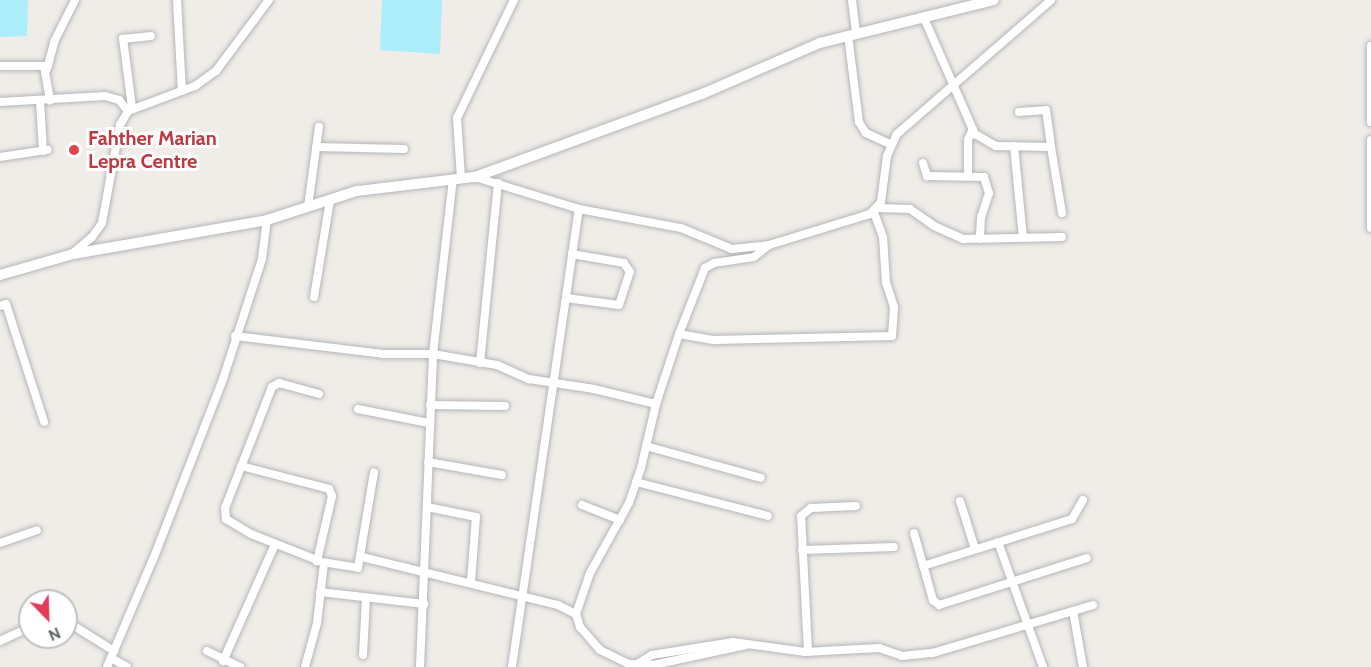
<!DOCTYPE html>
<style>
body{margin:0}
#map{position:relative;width:1371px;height:667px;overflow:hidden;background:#f0ece8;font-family:Cabin,sans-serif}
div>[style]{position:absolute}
.water>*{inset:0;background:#acedfc}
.roads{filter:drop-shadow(0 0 2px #b3b7b9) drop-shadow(0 0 2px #b3b7b9)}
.minor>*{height:8px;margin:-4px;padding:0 4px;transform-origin:4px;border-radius:4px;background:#fff}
.tertiary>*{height:10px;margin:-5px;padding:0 5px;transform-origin:5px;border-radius:5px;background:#fff}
.dots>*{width:16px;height:16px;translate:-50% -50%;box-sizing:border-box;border:3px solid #fff;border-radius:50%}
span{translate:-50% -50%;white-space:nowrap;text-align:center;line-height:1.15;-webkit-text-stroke:6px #fff;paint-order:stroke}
.health-label{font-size:20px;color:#be3a42;font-weight:700}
.left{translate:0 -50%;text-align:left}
.north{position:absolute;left:18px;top:589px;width:60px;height:60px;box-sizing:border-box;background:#fff;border:2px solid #bfc1c2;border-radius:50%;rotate:157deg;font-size:16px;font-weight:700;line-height:24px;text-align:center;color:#5f6567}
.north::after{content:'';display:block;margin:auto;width:21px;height:27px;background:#e43a57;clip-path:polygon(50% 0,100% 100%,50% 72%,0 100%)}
</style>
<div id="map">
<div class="water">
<div style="clip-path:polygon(0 0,28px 0,27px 36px,0 37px)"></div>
<div style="clip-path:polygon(382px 0,442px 0,440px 54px,380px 50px)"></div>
</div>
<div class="roads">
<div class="minor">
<div style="left:177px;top:0;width:91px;rotate:86.9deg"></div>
<div style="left:852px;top:0;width:33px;rotate:83deg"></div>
<div style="left:924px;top:18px;width:127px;rotate:66.3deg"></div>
<div style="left:975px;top:134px;width:24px;rotate:30deg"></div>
<div style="left:996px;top:146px;width:55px;rotate:1deg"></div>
<div style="left:1051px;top:147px;width:67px;rotate:80.5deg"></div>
<div style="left:848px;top:35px;width:88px;rotate:82.8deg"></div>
<div style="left:859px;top:122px;width:13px;rotate:58deg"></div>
<div style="left:866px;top:133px;width:26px;rotate:25deg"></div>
<div style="left:1371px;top:46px;width:76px;rotate:90deg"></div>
<div style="left:0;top:66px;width:44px"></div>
<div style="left:44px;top:66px;width:35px;rotate:80deg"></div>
<div style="left:47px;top:69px;width:28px;rotate:-75deg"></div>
<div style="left:54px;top:42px;width:47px;rotate:-63.4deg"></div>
<div style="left:40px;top:101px;width:50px;rotate:86.6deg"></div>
<div style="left:0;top:102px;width:105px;rotate:-3.3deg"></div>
<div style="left:105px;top:96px;width:15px;rotate:16deg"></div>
<div style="left:119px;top:100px;width:14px;rotate:51deg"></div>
<div style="left:132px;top:107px;width:69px;rotate:-97.5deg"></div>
<div style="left:123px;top:39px;width:28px;rotate:-6deg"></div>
<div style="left:1019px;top:112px;width:27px;rotate:-4deg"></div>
<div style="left:1046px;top:110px;width:37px;rotate:82deg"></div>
<div style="left:1371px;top:140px;width:88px;rotate:90deg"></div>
<div style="left:1014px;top:146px;width:91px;rotate:84.4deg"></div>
<div style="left:316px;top:147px;width:88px;rotate:1.3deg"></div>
<div style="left:0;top:157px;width:48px;rotate:-8.5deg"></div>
<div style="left:923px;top:163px;width:14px;rotate:73deg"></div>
<div style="left:927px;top:176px;width:57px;rotate:1deg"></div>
<div style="left:984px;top:177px;width:17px;rotate:73deg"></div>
<div style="left:989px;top:193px;width:25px;rotate:108deg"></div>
<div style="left:981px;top:217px;width:22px;rotate:93deg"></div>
<div style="left:968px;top:174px;width:34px;rotate:-90deg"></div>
<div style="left:968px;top:140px;width:12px;rotate:-66deg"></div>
<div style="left:475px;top:177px;width:109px;rotate:17.1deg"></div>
<div style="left:579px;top:209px;width:104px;rotate:10.6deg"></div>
<div style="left:681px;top:228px;width:55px;rotate:22.4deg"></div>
<div style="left:732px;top:249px;width:37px;rotate:-6deg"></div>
<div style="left:769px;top:245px;width:106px;rotate:-17.1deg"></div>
<div style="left:870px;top:214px;width:16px;rotate:-47deg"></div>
<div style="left:881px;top:202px;width:46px;rotate:-82.6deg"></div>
<div style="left:887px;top:156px;width:24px;rotate:-66deg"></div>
<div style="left:897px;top:134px;width:204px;rotate:-41deg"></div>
<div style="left:461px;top:178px;width:60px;rotate:-93.8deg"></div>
<div style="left:457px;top:118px;width:131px;rotate:-64.2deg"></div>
<div style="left:308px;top:207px;width:81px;rotate:-82.2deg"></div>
<div style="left:878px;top:208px;width:32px;rotate:2deg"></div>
<div style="left:910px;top:209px;width:29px;rotate:35deg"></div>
<div style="left:934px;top:226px;width:32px;rotate:24deg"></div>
<div style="left:963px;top:239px;width:99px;rotate:-1.2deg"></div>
<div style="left:73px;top:253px;width:25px;rotate:-40deg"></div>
<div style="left:92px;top:237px;width:17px;rotate:-54deg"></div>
<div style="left:102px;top:223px;width:100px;rotate:-79.6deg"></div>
<div style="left:120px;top:125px;width:16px;rotate:-60deg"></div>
<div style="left:128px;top:111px;width:72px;rotate:-20.5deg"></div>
<div style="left:195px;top:86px;width:26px;rotate:-36deg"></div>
<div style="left:216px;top:71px;width:89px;rotate:-53.3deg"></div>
<div style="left:314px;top:297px;width:98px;rotate:-80.6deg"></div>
<div style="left:566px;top:298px;width:53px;rotate:7.5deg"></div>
<div style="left:619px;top:305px;width:35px;rotate:-72deg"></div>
<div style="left:630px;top:272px;width:11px;rotate:-124deg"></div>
<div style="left:624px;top:263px;width:53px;rotate:-170.2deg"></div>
<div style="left:0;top:306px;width:6px;rotate:-18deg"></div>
<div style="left:6px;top:304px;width:124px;rotate:72.1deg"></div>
<div style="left:679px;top:334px;width:71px;rotate:-68.5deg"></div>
<div style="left:705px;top:268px;width:10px;rotate:-29deg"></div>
<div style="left:714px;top:263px;width:40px;rotate:-8.5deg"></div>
<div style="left:754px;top:257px;width:19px;rotate:-39deg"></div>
<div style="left:235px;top:336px;width:149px;rotate:6.9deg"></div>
<div style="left:383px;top:354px;width:50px"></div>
<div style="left:433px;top:354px;width:65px;rotate:9.8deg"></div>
<div style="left:497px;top:365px;width:35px;rotate:24deg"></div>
<div style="left:529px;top:379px;width:66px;rotate:8.7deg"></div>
<div style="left:594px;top:389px;width:64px;rotate:13.6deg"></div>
<div style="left:480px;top:363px;width:181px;rotate:-84.3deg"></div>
<div style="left:319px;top:394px;width:41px;rotate:-164.6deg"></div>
<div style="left:279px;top:383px;width:8px;rotate:150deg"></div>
<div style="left:272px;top:387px;width:130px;rotate:111.2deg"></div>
<div style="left:225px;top:508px;width:11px;rotate:85deg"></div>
<div style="left:226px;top:519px;width:29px;rotate:31deg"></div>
<div style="left:251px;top:534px;width:76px;rotate:21.5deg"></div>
<div style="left:322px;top:562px;width:36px;rotate:9deg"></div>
<div style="left:358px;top:568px;width:97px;rotate:-80.5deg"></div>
<div style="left:430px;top:405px;width:75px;rotate:0.8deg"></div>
<div style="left:358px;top:409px;width:72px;rotate:11.2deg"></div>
<div style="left:646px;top:446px;width:119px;rotate:15.5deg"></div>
<div style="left:428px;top:462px;width:75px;rotate:10deg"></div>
<div style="left:241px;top:466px;width:91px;rotate:14.6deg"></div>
<div style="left:329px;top:489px;width:8px;rotate:67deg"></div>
<div style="left:332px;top:496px;width:67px;rotate:103deg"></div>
<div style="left:636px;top:482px;width:136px;rotate:14.4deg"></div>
<div style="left:960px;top:501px;width:50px;rotate:72.6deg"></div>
<div style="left:582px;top:505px;width:41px;rotate:21.5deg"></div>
<div style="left:427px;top:507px;width:50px;rotate:11.5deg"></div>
<div style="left:476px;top:517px;width:65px;rotate:94.4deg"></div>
<div style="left:914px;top:533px;width:70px;rotate:74.2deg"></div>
<div style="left:933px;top:600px;width:8px;rotate:40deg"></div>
<div style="left:939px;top:605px;width:155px;rotate:-17.6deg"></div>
<div style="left:998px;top:542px;width:133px;rotate:70.2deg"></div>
<div style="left:0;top:543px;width:39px;rotate:-19deg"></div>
<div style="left:802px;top:550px;width:92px;rotate:-1.9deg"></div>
<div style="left:362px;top:557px;width:202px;rotate:13.8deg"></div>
<div style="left:558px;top:605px;width:20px;rotate:27deg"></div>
<div style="left:576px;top:614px;width:14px;rotate:73deg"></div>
<div style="left:580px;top:627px;width:30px;rotate:49deg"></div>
<div style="left:600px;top:650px;width:32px;rotate:26deg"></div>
<div style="left:629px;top:664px;width:24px;rotate:2deg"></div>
<div style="left:653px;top:665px;width:95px;rotate:-12.1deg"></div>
<div style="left:923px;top:566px;width:156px;rotate:-17.5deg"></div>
<div style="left:1072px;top:519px;width:22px;rotate:-60deg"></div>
<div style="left:320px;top:592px;width:105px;rotate:6.6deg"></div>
<div style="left:1073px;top:611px;width:57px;rotate:79.9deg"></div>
<div style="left:576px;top:614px;width:43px;rotate:-71.1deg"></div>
<div style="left:590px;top:573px;width:80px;rotate:-60.9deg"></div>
<div style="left:629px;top:503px;width:37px;rotate:-71deg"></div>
<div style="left:641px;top:468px;width:66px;rotate:-76.8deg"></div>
<div style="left:656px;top:404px;width:74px;rotate:-71.8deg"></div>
<div style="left:679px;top:334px;width:36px;rotate:10deg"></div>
<div style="left:714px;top:340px;width:178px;rotate:-1.3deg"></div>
<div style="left:892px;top:336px;width:29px;rotate:-86deg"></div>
<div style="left:894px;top:307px;width:25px;rotate:-108deg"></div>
<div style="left:886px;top:283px;width:46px;rotate:-93.7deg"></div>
<div style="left:883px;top:237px;width:27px;rotate:-110deg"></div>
<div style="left:66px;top:621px;width:57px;rotate:32deg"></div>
<div style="left:0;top:641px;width:33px;rotate:-25deg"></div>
<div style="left:207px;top:651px;width:37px;rotate:26deg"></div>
<div style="left:808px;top:652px;width:136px;rotate:-92.9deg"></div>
<div style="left:801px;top:516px;width:13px;rotate:-39deg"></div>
<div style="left:811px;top:508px;width:45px;rotate:-2.5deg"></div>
<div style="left:363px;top:655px;width:57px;rotate:-87deg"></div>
<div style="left:111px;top:658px;width:18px;rotate:29deg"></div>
<div style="left:223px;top:661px;width:128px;rotate:-66deg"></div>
<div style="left:639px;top:663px;width:15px;rotate:-32deg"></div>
<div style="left:652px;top:655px;width:82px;rotate:-9.1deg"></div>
<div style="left:733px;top:642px;width:73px;rotate:7.9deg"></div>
<div style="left:805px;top:652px;width:74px;rotate:-3.1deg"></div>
<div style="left:879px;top:648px;width:24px;rotate:19deg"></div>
<div style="left:902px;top:656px;width:31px;rotate:-6deg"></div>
<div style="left:933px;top:653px;width:167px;rotate:-16.7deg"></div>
<div style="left:107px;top:667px;width:120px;rotate:-66.9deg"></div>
<div style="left:154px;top:557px;width:191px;rotate:-68.8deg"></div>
<div style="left:223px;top:379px;width:126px;rotate:-72deg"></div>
<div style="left:262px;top:259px;width:39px;rotate:-83deg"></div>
<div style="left:305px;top:667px;width:46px;rotate:-74.7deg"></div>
<div style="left:317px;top:623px;width:60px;rotate:-83.3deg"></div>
<div style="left:420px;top:667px;width:313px;rotate:-87.6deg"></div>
<div style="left:433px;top:354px;width:176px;rotate:-83.5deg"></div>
<div style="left:512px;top:667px;width:463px;rotate:-81.7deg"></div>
</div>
<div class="tertiary">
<div style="left:0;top:275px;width:76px;rotate:-16deg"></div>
<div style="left:73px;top:254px;width:197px;rotate:-9.9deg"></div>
<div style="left:267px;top:220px;width:95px;rotate:-17.9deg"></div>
<div style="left:357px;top:191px;width:119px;rotate:-6.8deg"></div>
<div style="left:475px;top:177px;width:242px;rotate:-20.1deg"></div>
<div style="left:702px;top:94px;width:129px;rotate:-23.4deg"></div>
<div style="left:820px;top:43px;width:179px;rotate:-13.9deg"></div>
</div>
</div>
<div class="dots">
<div style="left:74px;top:150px;background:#e0444e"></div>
</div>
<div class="health-label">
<span class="left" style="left:88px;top:150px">Fahther Marian<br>Lepra Centre</span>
</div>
<div class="north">N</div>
</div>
